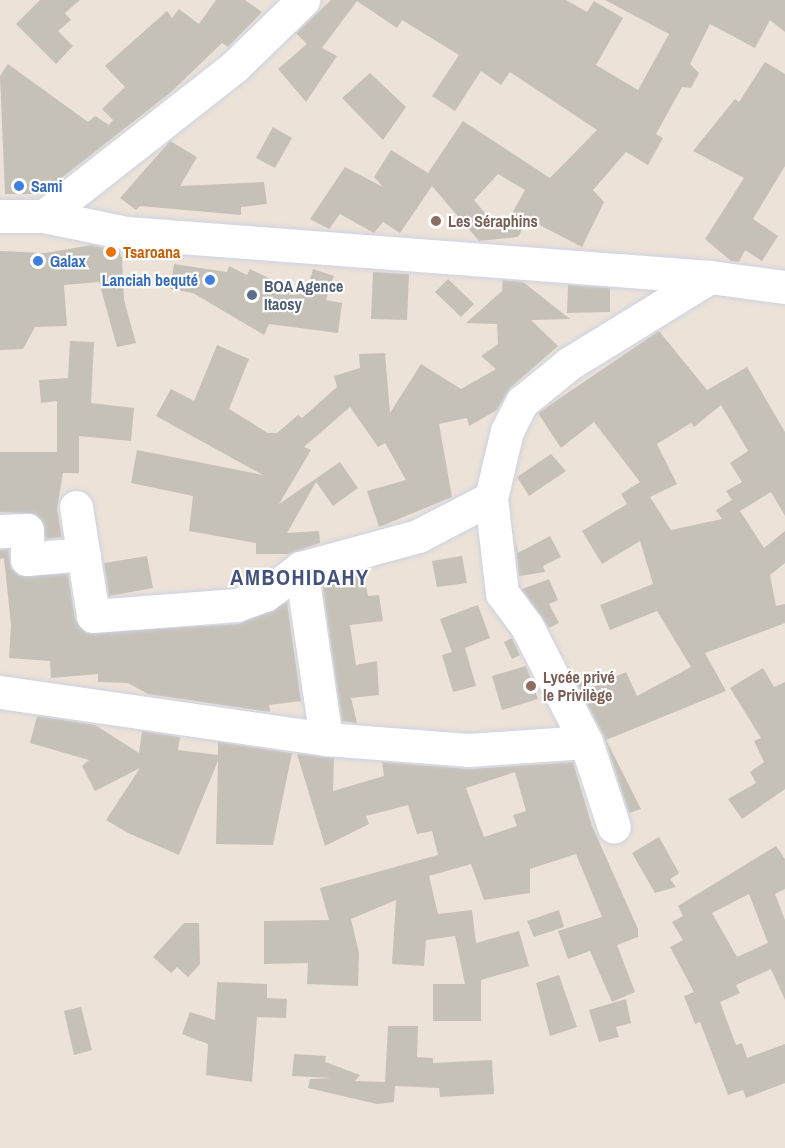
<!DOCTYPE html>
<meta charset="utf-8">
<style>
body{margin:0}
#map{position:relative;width:785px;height:1148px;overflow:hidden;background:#ece2d7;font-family:"Archivo Narrow",sans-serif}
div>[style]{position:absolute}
.building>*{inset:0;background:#c6c1b7}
.roads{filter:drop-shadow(0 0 2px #cdd2e3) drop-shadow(0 0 2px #cdd2e3)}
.minor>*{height:33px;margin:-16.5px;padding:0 16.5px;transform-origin:16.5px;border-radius:16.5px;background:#fff}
.dots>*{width:16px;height:16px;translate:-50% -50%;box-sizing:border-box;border:3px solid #fff;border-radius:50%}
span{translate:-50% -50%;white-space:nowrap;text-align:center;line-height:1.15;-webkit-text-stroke:4.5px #fff;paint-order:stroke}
.shop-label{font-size:16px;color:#366cbe;font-weight:700}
.left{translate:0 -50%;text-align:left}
.right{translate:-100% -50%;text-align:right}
.education-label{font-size:16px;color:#785e54;font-weight:700}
.food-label{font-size:16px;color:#c56008;font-weight:700}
.service-label{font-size:16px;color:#4e5e75;font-weight:700}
.district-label{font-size:22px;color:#44517c;font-weight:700;letter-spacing:1.5px}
</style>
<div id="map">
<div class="building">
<div style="clip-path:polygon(40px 0,80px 0,65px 13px,71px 20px,58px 31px,73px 46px,56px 64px,16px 24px)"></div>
<div style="clip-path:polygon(216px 0,245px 0,262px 12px,228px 47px,222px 43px,170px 93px,41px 194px,5px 194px,0 76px,8px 64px,88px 122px,95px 116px,109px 125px,113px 120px,102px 109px,125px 87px,105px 66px,167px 11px,172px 18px,179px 9px,199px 24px)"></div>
<div style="clip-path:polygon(evenodd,331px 0,566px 0,587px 12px,594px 1px,623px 18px,596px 65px,638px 90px,669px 34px,605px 0,785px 0,785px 32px,770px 20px,755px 48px,710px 24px,690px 64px,699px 73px,691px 88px,682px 87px,656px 134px,663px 138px,648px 165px,626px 152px,593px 190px,604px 202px,582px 247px,528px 219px,518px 237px,479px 241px,432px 186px,400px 233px,383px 222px,374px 233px,340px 214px,329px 229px,310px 219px,345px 167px,383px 187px,374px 177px,391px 150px,428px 173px,463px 121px,550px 178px,597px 130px,510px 72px,501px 85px,481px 71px,455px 111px,432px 96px,459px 55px,402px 20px,397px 28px,357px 1px,322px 48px,337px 56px,306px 102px,278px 69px,307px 44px,296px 33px,331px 0,498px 174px,525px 190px,510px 217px,490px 219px,474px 200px,498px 174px)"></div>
<div style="clip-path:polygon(765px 62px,785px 74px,785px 166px,753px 219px,778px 236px,762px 261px,745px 250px,739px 262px,731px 261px,705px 239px,744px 178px,693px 151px,735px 99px,739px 102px)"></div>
<div style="clip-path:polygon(370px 73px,406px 107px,383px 140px,342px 98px)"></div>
<div style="clip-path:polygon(273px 127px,292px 138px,275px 168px,256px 158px)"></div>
<div style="clip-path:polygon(170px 141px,197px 157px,180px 186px,264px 182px,267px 204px,241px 207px,241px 215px,140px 206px,136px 210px,120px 198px)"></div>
<div style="clip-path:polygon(92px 245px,119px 251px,122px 258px,124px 300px,136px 343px,117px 347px,99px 282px,64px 285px,67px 326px,35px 327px,23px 349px,0 350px,0 251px,45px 253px)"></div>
<div style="clip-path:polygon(174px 264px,227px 272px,229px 266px,247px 275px,250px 269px,305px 296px,313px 269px,334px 276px,326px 300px,342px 303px,338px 333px,269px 324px,264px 335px,193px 293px,170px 289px)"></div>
<div style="clip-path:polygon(373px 272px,409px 274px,407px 320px,371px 319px)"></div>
<div style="clip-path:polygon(448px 279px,474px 304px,461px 317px,435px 292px)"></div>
<div style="clip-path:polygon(503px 280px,523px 282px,570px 319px,531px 320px,558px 346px,510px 388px,497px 410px,469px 426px,467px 418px,439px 424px,452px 497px,379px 527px,367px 491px,406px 480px,385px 443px,378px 447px,350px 407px,304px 447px,311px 450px,279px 504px,340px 462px,358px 488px,333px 506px,316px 482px,287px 533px,319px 531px,320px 543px,288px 554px,256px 554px,256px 543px,189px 531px,193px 496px,131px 483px,137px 450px,263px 475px,156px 416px,171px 389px,194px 401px,217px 345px,249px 359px,229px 409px,268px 433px,277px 433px,298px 415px,302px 418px,337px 387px,334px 376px,360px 368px,359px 354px,385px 353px,390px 413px,421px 364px,461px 389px,496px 369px,481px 356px,498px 344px,497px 324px,466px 323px,502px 291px)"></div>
<div style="clip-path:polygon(568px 285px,610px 288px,610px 312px,567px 313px)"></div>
<div style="clip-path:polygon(evenodd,659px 331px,707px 390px,747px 367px,785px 432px,785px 516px,771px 492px,740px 511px,764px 548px,785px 531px,785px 563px,770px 575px,776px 606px,785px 604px,785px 623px,705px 653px,726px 691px,606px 740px,641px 809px,629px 813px,604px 736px,577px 684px,586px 680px,590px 688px,626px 672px,637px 696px,691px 667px,657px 611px,610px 630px,600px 605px,653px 584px,640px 541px,602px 564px,582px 531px,627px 504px,621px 494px,640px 482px,594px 422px,561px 448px,538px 413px,659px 331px,721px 405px,748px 451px,730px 463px,742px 482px,726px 491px,732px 500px,716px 510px,722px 519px,671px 530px,650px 497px,677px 484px,657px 444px,691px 423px,694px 427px,721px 405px)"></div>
<div style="clip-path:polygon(70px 341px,94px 342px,91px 403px,134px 408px,131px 441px,79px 436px,79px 473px,63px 473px,57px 509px,62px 537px,46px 539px,36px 514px,0 512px,0 452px,57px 452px,57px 401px,41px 403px,39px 380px,68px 378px)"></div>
<div style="clip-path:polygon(551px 454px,566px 471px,529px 496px,517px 477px)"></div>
<div style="clip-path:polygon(550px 536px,561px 557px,543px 566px,545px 572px,519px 576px,515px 539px,518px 553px)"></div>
<div style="clip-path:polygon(8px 549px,11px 568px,19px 576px,68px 574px,75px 619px,86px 633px,239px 624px,287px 602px,301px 701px,269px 705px,270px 712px,148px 694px,128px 683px,98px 682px,98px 674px,51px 678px,50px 661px,9px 658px,11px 625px,4px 558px,0 559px,0 550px)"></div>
<div style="clip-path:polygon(147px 556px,153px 588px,109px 596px,104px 563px)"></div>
<div style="clip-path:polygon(462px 556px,467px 583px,437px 587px,432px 561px)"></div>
<div style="clip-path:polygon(363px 570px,368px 596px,379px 595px,383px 621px,350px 625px,356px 665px,377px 661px,379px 695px,351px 698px,357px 723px,342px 721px,322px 582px)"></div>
<div style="clip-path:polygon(549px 579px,558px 600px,549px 604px,559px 623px,549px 628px,522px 589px)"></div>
<div style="clip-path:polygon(478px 605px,490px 638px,465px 648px,476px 686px,453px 692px,442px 655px,452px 652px,440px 619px)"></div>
<div style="clip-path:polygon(512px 638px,520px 655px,512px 659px,504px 642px)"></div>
<div style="clip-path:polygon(526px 666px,538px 699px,502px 710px,492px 676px)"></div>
<div style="clip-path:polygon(763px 668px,774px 687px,785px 682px,785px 789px,742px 819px,728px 799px,756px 783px,750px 772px,764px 762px,754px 741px,761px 738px,730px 688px)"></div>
<div style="clip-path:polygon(37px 716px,95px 725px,139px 753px,142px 731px,180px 737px,178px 750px,218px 755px,218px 742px,292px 753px,273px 845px,216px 844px,218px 761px,179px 855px,128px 833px,106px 820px,140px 768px,95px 791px,82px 766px,89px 760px,30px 743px)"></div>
<div style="clip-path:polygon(evenodd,297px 754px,334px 758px,333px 791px,384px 776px,382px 762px,469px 769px,573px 762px,592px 826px,638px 929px,638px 937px,617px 945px,635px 992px,612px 1002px,590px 951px,568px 959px,558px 931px,602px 917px,576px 854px,530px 869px,530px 893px,484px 900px,471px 864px,429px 876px,438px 914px,472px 910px,476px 943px,519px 931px,529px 966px,481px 980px,481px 1021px,433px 1021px,433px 984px,465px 984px,455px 936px,426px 940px,424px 966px,392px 964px,396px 900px,351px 919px,359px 953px,358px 986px,307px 984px,308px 963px,264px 964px,264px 921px,329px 920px,320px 888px,438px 855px,432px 831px,417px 834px,408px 805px,366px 816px,369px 824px,325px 846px,297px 754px,515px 772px,526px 811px,513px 815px,517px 826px,484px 837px,466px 788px,515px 772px)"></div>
<div style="clip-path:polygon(659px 837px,679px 873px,670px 879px,676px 887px,655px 893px,632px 853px)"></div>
<div style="clip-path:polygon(evenodd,776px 846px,785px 859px,785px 889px,775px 894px,785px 920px,785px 1000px,771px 969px,736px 985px,740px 993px,720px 1002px,736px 1045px,742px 1043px,747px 1058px,785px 1044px,785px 1083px,746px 1098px,743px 1090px,728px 1095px,700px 1022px,695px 1024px,684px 996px,694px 992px,670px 947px,683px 940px,672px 922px,683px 916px,678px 906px,776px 846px,749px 894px,768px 943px,737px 957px,712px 913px,749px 894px)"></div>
<div style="clip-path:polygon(559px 910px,564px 927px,534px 937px,527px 921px)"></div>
<div style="clip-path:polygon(184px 923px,199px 923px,200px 964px,188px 977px,177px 967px,171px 973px,153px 957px)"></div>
<div style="clip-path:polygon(559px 975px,577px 1027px,550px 1036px,536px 983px)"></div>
<div style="clip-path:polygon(217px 982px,267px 984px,267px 998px,287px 999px,286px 1018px,257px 1017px,252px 1082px,206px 1075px,208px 1044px,182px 1034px,190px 1012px,215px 1020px)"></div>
<div style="clip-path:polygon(626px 999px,631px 1023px,616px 1027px,619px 1037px,599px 1042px,589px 1010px)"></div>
<div style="clip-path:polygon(81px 1007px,92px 1050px,74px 1055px,64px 1011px)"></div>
<div style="clip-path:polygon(388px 1026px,418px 1026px,417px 1057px,433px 1058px,433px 1063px,492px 1060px,494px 1094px,440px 1097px,439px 1088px,395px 1086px,394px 1102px,377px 1104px,308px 1088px,310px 1079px,332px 1078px,292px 1076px,294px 1054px,326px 1056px,325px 1062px,360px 1075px,355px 1081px,385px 1082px)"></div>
</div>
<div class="roads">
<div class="minor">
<div style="left:0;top:216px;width:44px"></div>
<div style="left:44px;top:216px;width:85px;rotate:11.6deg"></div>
<div style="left:127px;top:233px;width:585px;rotate:4.32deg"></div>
<div style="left:710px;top:277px;width:76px;rotate:7.6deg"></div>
<div style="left:44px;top:216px;width:243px;rotate:-38.1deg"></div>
<div style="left:235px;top:66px;width:95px;rotate:-44.1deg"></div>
<div style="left:76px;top:507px;width:110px;rotate:81.1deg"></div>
<div style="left:93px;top:616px;width:144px;rotate:-4.4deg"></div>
<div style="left:237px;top:605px;width:30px;rotate:-20deg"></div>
<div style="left:265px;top:595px;width:45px;rotate:-36.9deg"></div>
<div style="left:0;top:531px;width:27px;rotate:-2deg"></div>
<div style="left:27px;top:530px;width:29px;rotate:90deg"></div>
<div style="left:27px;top:559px;width:57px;rotate:-5deg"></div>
<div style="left:0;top:692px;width:329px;rotate:8.2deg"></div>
<div style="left:326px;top:739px;width:142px;rotate:4.4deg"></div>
<div style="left:468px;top:750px;width:118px;rotate:-3.9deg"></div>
<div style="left:586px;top:742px;width:89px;rotate:71.8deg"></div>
<div style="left:326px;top:739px;width:173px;rotate:-98.3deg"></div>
<div style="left:301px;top:568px;width:121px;rotate:-15.3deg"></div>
<div style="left:418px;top:536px;width:82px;rotate:-27.5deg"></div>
<div style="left:586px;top:742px;width:131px;rotate:-117.1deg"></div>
<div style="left:526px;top:625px;width:40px;rotate:-127deg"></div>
<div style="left:502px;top:593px;width:96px;rotate:-96.6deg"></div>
<div style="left:491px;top:498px;width:69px;rotate:-76.6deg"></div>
<div style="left:507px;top:431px;width:33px;rotate:-63deg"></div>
<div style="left:522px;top:402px;width:62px;rotate:-39.1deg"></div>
<div style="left:570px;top:363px;width:164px;rotate:-31.6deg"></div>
</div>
</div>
<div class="dots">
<div style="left:19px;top:186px;background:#3f7fe0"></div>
<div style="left:436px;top:221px;background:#8d6e63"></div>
<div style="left:111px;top:252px;background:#e8710a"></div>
<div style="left:38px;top:261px;background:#3f7fe0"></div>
<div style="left:210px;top:280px;background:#3f7fe0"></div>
<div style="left:252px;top:295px;background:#5c6f8a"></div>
<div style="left:531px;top:686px;background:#8d6e63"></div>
</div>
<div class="shop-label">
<span class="left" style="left:31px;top:186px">Sami</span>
<span class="left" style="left:50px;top:261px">Galax</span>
<span class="right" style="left:198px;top:280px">Lanciah bequté</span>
</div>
<div class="education-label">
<span class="left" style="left:448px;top:221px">Les Séraphins</span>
<span class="left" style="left:543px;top:686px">Lycée privé<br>le Privilège</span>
</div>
<div class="food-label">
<span class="left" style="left:123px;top:252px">Tsaroana</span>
</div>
<div class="service-label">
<span class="left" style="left:264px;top:295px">BOA Agence<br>Itaosy</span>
</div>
<div class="district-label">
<span style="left:300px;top:578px">AMBOHIDAHY</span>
</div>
</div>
